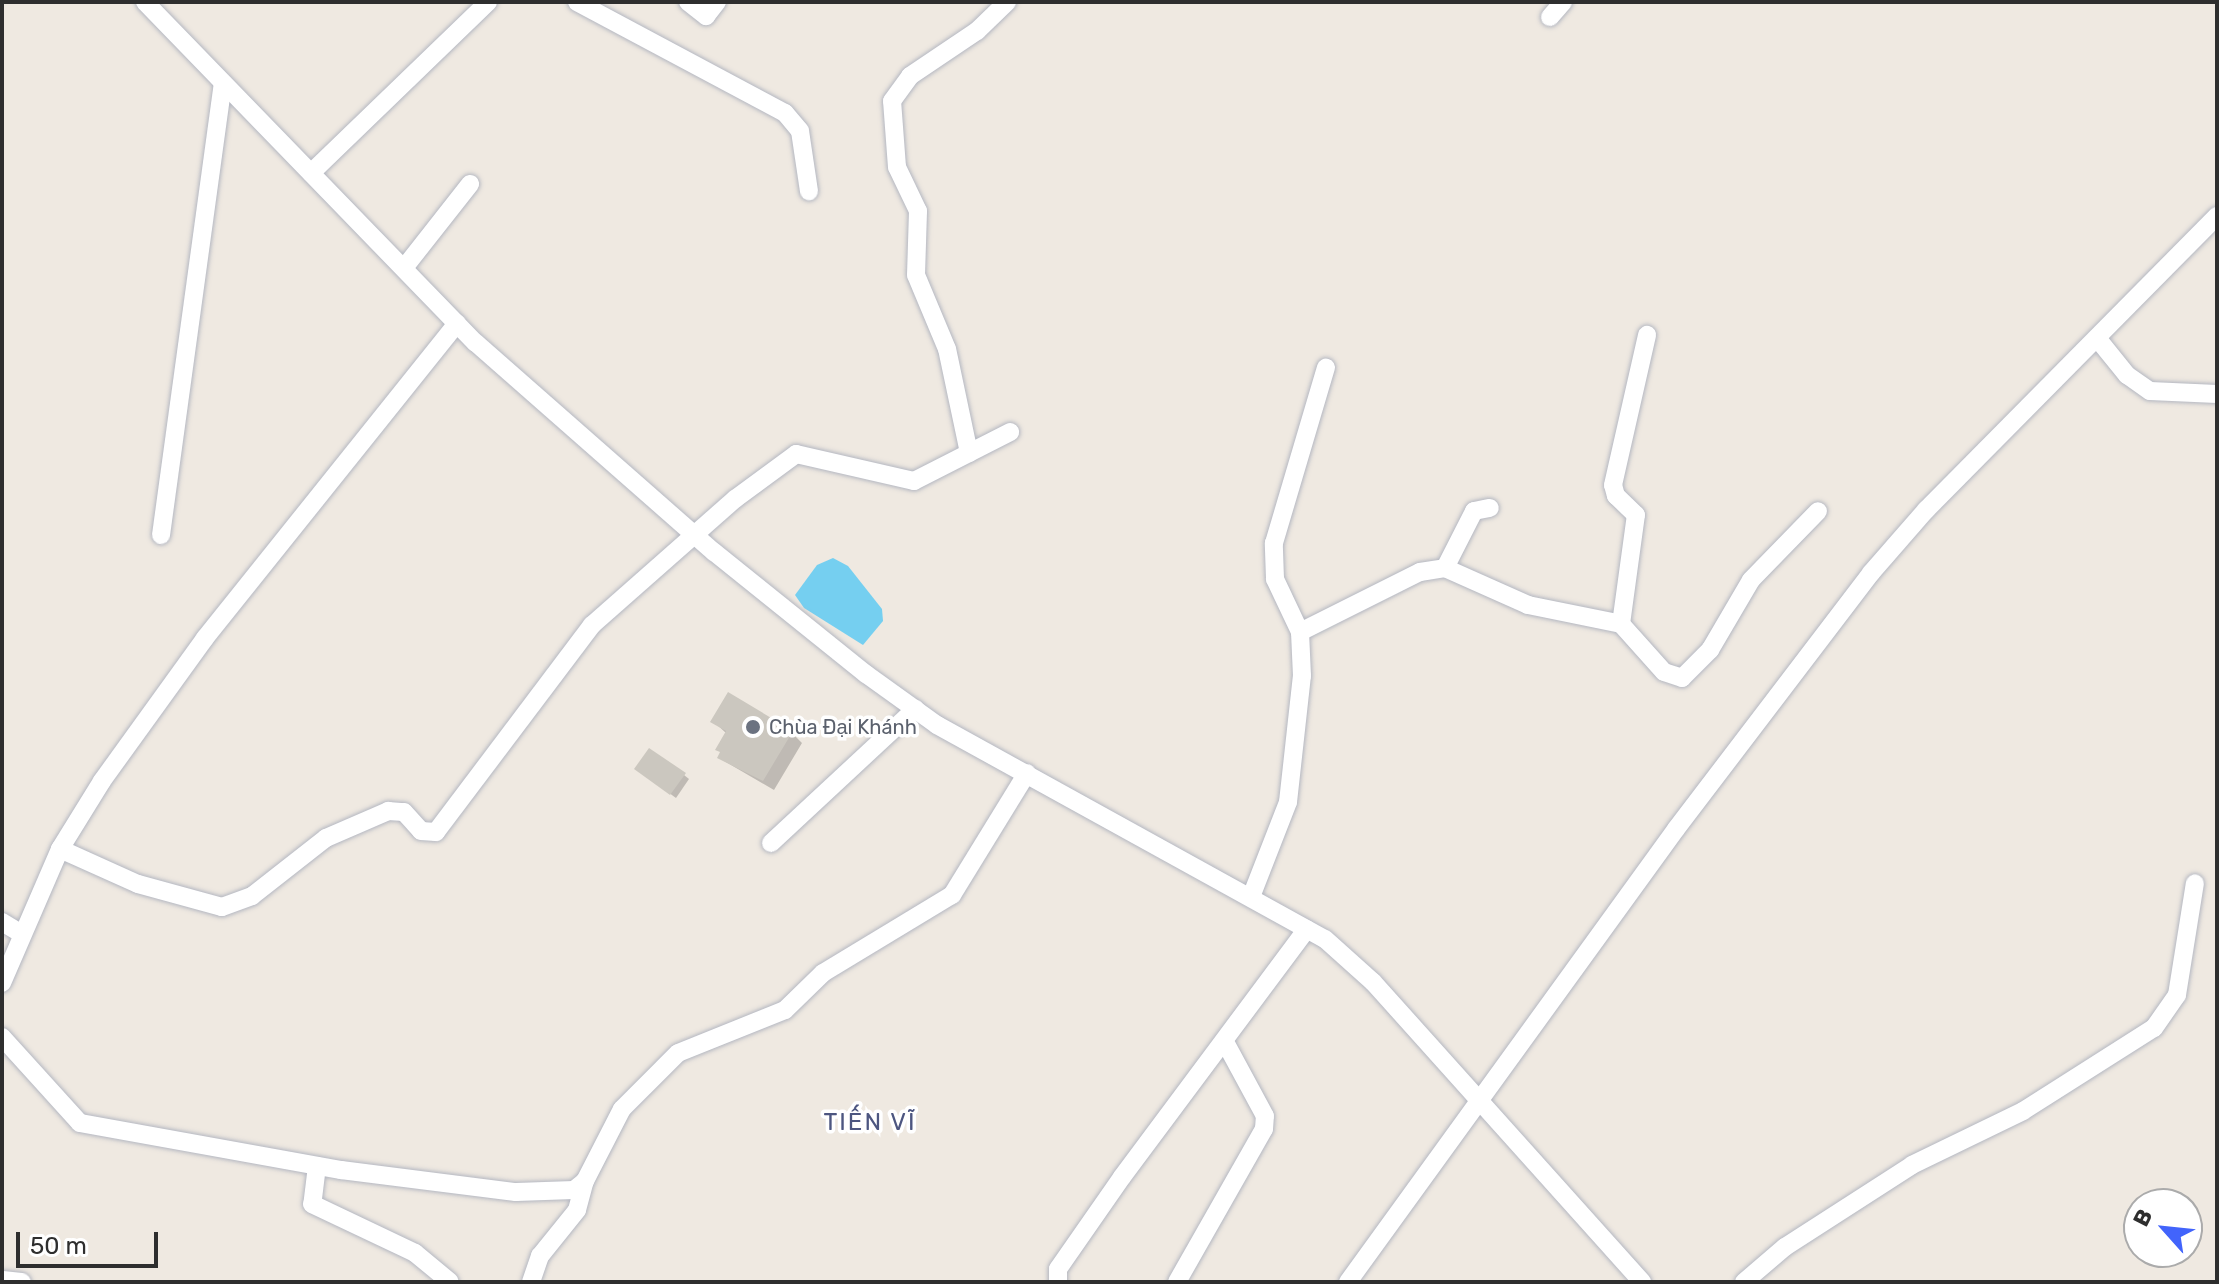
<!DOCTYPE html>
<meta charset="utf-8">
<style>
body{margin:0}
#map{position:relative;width:2219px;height:1284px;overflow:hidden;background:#efe9e1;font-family:Rubik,sans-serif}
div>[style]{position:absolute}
.water>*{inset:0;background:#75cff0}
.shadow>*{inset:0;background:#0003}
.building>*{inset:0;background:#cbc7bf}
.roads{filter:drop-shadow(0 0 2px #b4b7c1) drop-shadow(0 0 2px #b4b7c1)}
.street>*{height:18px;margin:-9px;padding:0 9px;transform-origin:9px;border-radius:9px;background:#fff}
.dots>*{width:22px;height:22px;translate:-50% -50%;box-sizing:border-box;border:4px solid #fff;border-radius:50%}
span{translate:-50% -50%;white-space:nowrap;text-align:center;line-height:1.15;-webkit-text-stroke:7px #fff;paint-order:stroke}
.worship-label{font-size:20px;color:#5b616d}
.left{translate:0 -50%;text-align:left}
.quarter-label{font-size:24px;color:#4d5680;letter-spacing:2px}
.frame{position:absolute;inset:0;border:4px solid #2e2e2e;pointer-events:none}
.north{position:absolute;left:2123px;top:1188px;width:80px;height:80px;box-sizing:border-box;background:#fff;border:2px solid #ababab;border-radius:50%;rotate:297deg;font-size:22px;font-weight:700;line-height:32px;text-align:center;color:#2e2e2e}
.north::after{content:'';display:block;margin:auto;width:28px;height:36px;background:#4264fb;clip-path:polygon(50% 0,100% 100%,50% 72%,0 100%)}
.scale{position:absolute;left:16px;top:1232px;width:142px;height:36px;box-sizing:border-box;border:4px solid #2e2e2e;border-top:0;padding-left:10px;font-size:24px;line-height:28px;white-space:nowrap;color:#2e2e2e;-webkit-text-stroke:6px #fff;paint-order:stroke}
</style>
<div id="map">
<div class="water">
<div style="clip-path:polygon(833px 558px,848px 566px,882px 609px,883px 621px,863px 645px,804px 608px,795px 595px,817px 565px)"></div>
</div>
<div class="shadow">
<div style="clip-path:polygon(713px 721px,792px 733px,802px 743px,774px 790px,719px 758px,727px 734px)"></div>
<div style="clip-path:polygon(642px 773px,684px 775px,689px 779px,676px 798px)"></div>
</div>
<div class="building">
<div style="clip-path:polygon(728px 692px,793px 731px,763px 781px,717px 758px,720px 752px,715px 750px,726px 731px,710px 722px)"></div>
<div style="clip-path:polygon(649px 748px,686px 773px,670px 795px,634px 769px)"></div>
</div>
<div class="roads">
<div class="street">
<div style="left:145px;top:2px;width:475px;rotate:45.9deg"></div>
<div style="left:476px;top:343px;width:317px;rotate:41.3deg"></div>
<div style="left:714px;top:552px;width:195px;rotate:38.8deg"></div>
<div style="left:866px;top:674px;width:87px;rotate:35.7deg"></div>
<div style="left:937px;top:725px;width:443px;rotate:28.9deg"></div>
<div style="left:1325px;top:939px;width:64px;rotate:41.9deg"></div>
<div style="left:1373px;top:982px;width:403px;rotate:48.1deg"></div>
<div style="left:577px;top:2px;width:236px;rotate:28.1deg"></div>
<div style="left:785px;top:113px;width:23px;rotate:50deg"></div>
<div style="left:800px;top:131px;width:61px;rotate:81.5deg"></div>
<div style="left:688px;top:2px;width:23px;rotate:38deg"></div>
<div style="left:706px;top:16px;width:18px;rotate:-52deg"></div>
<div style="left:1550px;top:17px;width:20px;rotate:-49deg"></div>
<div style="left:311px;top:173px;width:246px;rotate:-44deg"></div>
<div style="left:404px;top:268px;width:107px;rotate:-51.8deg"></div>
<div style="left:2097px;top:338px;width:48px;rotate:51deg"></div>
<div style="left:2127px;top:375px;width:28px;rotate:35deg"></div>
<div style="left:2150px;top:391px;width:67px;rotate:2.6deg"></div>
<div style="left:969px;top:453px;width:106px;rotate:-101.9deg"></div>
<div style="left:947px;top:349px;width:80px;rotate:-112.7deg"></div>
<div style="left:916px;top:275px;width:64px;rotate:-88.2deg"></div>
<div style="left:918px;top:211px;width:49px;rotate:-115.5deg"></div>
<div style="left:897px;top:167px;width:66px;rotate:-94.3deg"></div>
<div style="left:892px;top:101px;width:31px;rotate:-54deg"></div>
<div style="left:910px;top:76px;width:81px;rotate:-33.9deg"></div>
<div style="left:977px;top:31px;width:42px;rotate:-44deg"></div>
<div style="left:161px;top:535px;width:456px;rotate:-82.2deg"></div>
<div style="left:1445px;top:568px;width:64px;rotate:-63deg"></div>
<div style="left:1474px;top:511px;width:16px;rotate:-11deg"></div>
<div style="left:1621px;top:624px;width:110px;rotate:-82.2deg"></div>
<div style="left:1636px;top:515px;width:28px;rotate:-136deg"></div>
<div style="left:1616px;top:496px;width:11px;rotate:-105deg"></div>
<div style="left:1613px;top:485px;width:154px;rotate:-77.2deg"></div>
<div style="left:1300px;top:632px;width:134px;rotate:-26.6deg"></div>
<div style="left:1420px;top:572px;width:25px;rotate:-9deg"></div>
<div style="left:1445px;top:568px;width:91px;rotate:24deg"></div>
<div style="left:1528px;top:605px;width:95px;rotate:11.5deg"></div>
<div style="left:1621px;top:624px;width:64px;rotate:48.1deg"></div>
<div style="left:1664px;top:672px;width:19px;rotate:18deg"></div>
<div style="left:1682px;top:678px;width:40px;rotate:-45deg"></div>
<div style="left:1710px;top:650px;width:81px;rotate:-59.6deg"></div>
<div style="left:1751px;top:580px;width:96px;rotate:-45.8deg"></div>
<div style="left:771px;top:843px;width:197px;rotate:-42.9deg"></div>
<div style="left:60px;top:849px;width:85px;rotate:24.2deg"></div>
<div style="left:138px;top:884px;width:87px;rotate:15.3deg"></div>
<div style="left:222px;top:907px;width:32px;rotate:-20deg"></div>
<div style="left:252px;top:896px;width:94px;rotate:-38.1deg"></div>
<div style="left:326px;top:838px;width:68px;rotate:-23.5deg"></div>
<div style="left:388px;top:811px;width:16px;rotate:4deg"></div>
<div style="left:404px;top:812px;width:25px;rotate:48deg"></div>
<div style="left:421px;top:831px;width:15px;rotate:4deg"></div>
<div style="left:436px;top:832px;width:259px;rotate:-53deg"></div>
<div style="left:592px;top:625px;width:191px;rotate:-41.4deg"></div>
<div style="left:735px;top:499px;width:76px;rotate:-36.4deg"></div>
<div style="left:796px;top:454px;width:121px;rotate:12.9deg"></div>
<div style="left:914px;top:481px;width:108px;rotate:-27deg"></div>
<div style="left:1251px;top:897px;width:102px;rotate:-68.7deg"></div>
<div style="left:1288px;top:802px;width:127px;rotate:-83.7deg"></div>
<div style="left:1302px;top:676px;width:44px;rotate:-92.6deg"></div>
<div style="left:1300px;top:632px;width:59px;rotate:-115.3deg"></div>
<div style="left:1275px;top:579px;width:36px;rotate:-92deg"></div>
<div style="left:1274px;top:543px;width:183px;rotate:-73.5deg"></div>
<div style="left:2px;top:922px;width:23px;rotate:31deg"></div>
<div style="left:2px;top:983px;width:146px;rotate:-66.6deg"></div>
<div style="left:60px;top:849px;width:80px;rotate:-58.3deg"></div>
<div style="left:102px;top:781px;width:176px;rotate:-54.2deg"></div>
<div style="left:205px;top:638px;width:403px;rotate:-51.3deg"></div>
<div style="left:2px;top:1037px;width:116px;rotate:47.8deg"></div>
<div style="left:80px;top:1123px;width:265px;rotate:10.2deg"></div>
<div style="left:341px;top:1170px;width:176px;rotate:7.2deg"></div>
<div style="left:516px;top:1192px;width:58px;rotate:-2deg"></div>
<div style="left:574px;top:1190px;width:14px;rotate:-39deg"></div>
<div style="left:585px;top:1181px;width:81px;rotate:-62.8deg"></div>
<div style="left:622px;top:1109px;width:79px;rotate:-45deg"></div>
<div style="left:678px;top:1053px;width:115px;rotate:-21.9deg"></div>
<div style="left:785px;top:1010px;width:53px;rotate:-44.2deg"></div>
<div style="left:823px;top:973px;width:151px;rotate:-31.2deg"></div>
<div style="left:952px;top:895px;width:143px;rotate:-58.4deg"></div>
<div style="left:317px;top:1166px;width:38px;rotate:97deg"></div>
<div style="left:312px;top:1204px;width:114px;rotate:25.4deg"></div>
<div style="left:415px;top:1253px;width:45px;rotate:39.6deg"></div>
<div style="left:2px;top:1280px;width:20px;rotate:6deg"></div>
<div style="left:531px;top:1282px;width:28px;rotate:-71deg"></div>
<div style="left:540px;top:1256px;width:59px;rotate:-51.2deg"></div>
<div style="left:577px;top:1210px;width:30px;rotate:-75deg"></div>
<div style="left:1058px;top:1282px;width:13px;rotate:-90deg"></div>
<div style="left:1058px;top:1269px;width:112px;rotate:-55.2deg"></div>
<div style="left:1122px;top:1177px;width:309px;rotate:-53.3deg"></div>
<div style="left:1177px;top:1282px;width:176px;rotate:-60.4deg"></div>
<div style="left:1264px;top:1129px;width:13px;rotate:-86deg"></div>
<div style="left:1265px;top:1116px;width:82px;rotate:-118.4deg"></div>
<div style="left:1348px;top:1282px;width:559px;rotate:-54.09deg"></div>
<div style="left:1676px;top:829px;width:322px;rotate:-52.7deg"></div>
<div style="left:1871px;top:573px;width:84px;rotate:-48.9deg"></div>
<div style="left:1926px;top:510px;width:414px;rotate:-45.3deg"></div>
<div style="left:1744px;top:1282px;width:54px;rotate:-40.5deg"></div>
<div style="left:1785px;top:1247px;width:151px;rotate:-32.8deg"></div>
<div style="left:1912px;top:1165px;width:123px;rotate:-25.9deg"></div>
<div style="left:2023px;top:1111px;width:155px;rotate:-32.4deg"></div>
<div style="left:2154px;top:1028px;width:40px;rotate:-55.1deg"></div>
<div style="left:2177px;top:995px;width:113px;rotate:-80.9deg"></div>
</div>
</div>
<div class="dots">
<div style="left:753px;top:727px;background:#6b7280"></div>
</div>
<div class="worship-label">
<span class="left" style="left:769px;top:727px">Chùa Đại Khánh</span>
</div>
<div class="quarter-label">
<span style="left:870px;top:1123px">TIẾN VĨ</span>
</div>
<div class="frame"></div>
<div class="north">B</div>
<div class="scale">50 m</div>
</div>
